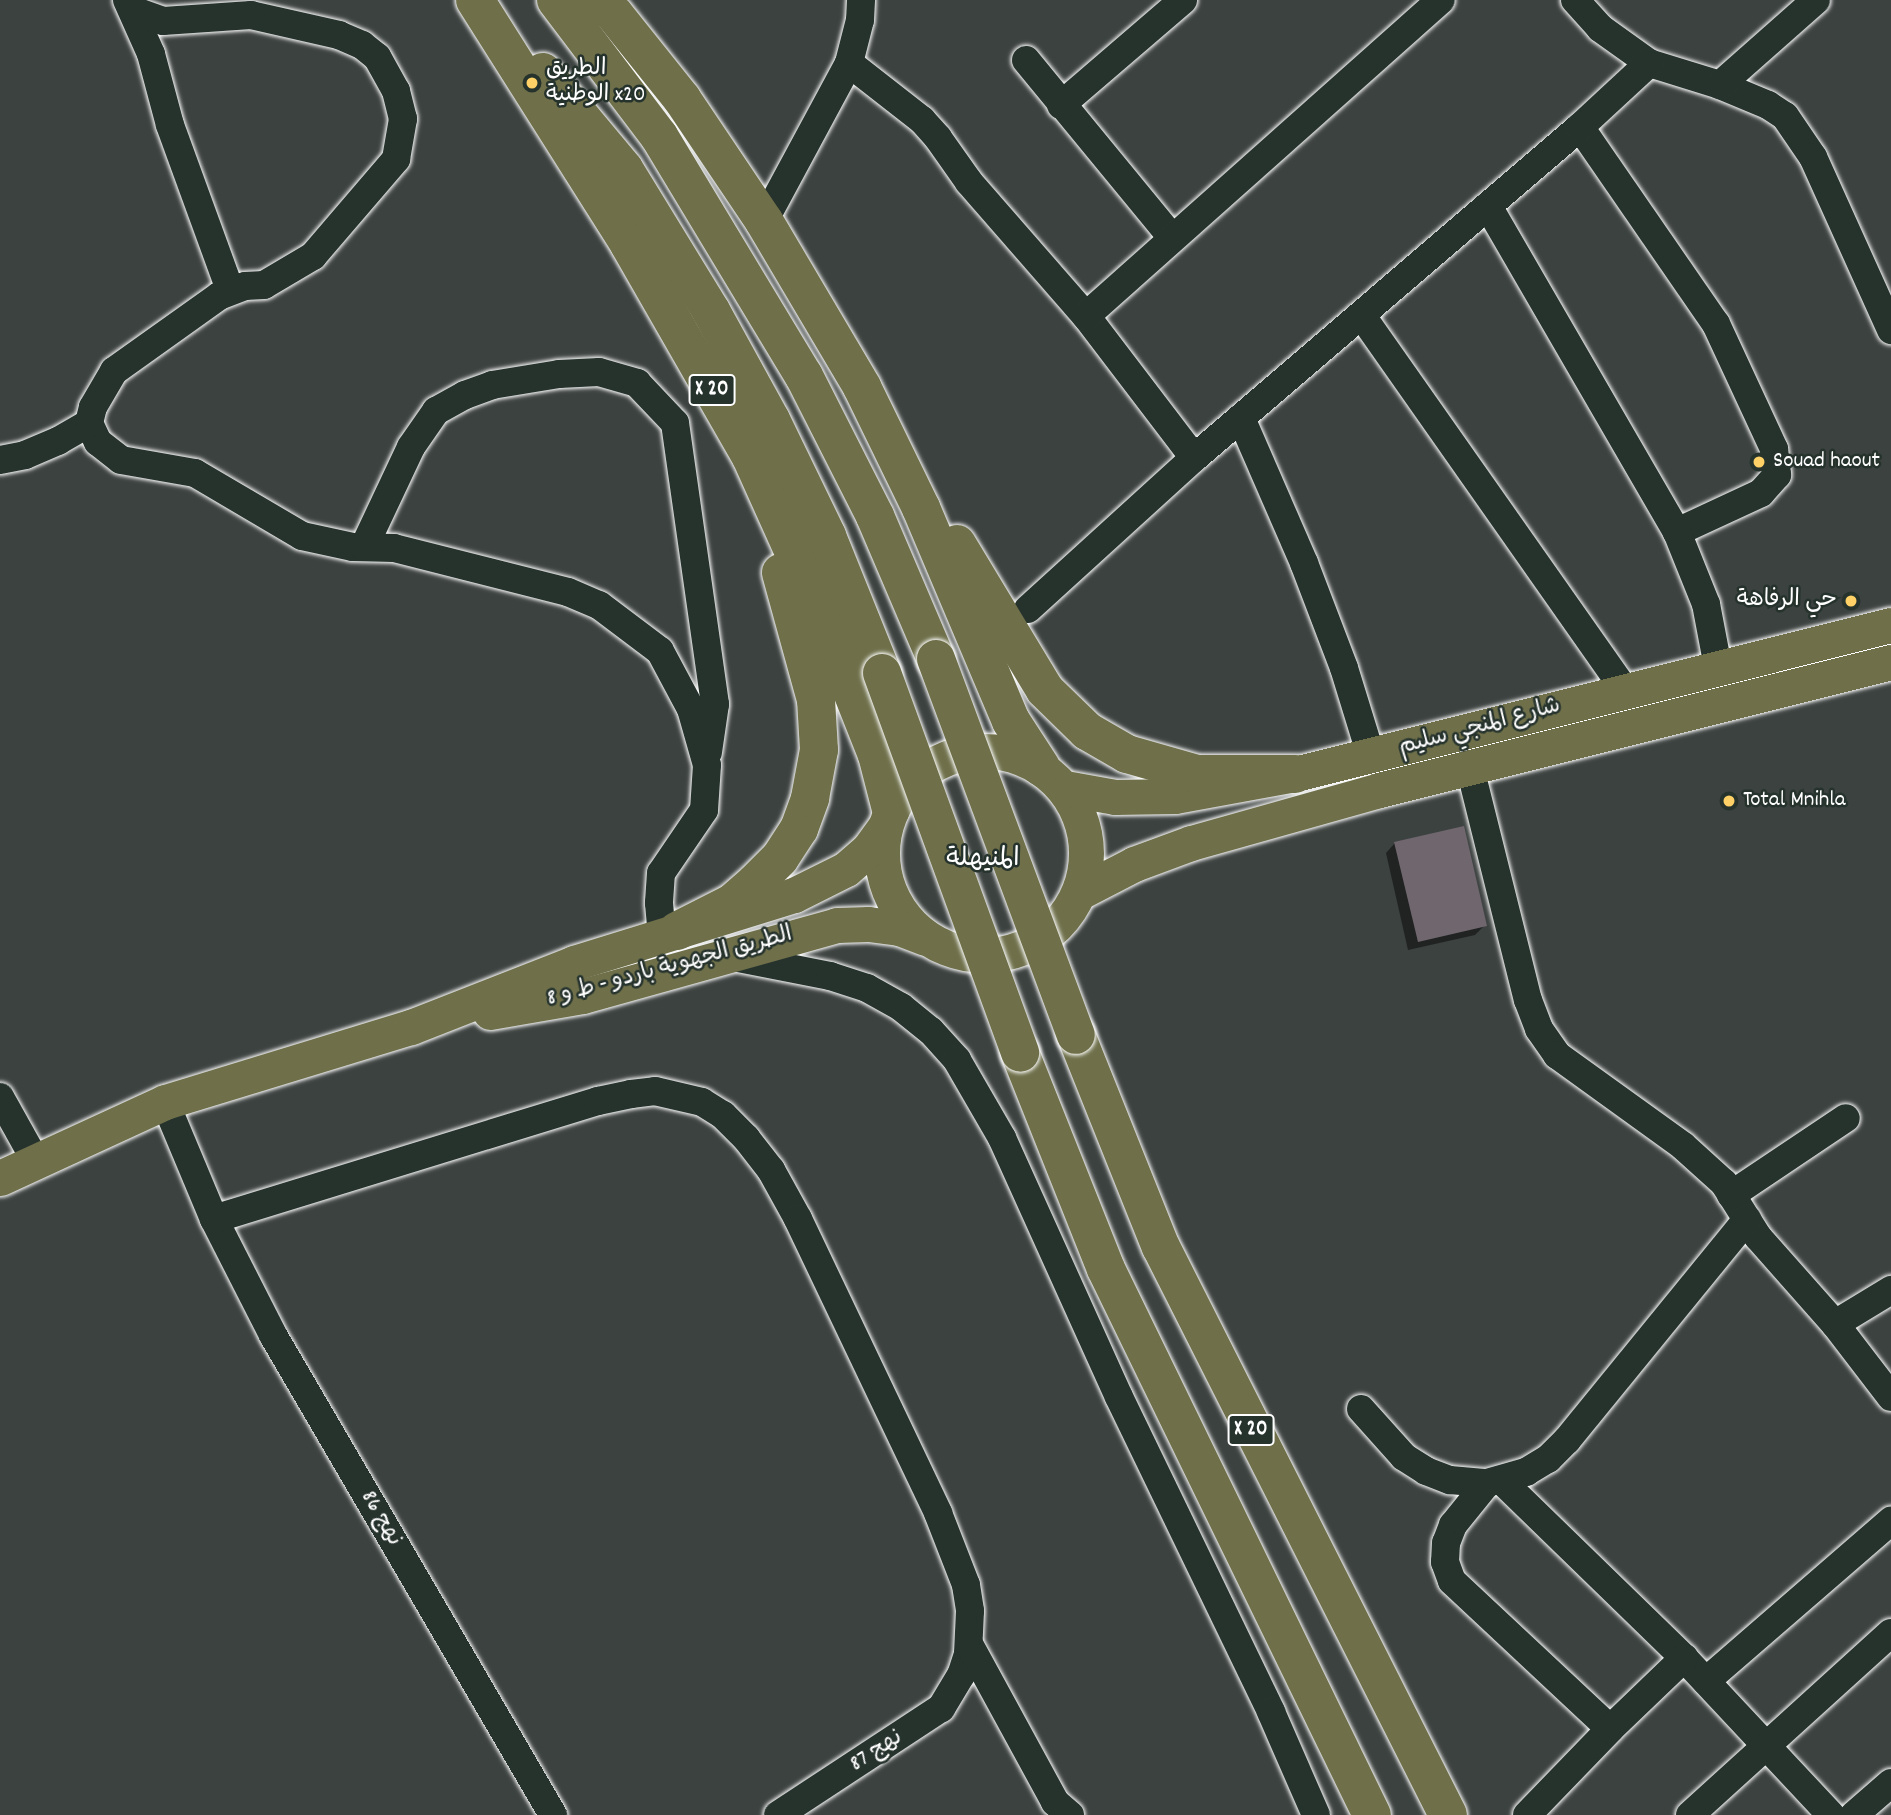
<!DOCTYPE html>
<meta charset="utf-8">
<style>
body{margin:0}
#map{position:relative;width:1891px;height:1815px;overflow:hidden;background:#3c4240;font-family:Dekko,"Playpen Sans Arabic",sans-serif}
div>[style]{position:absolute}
.shadow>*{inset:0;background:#0007}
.building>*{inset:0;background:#70666d}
.roads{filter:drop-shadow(0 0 2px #fff) drop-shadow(0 0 2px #fff)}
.minor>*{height:28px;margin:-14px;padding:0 14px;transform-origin:14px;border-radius:14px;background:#26332d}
.major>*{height:35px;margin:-17.5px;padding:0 17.5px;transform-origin:17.5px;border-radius:17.5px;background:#6f704a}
.major>.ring{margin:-17.5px;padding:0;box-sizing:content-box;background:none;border:35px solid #6f704a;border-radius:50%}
.highway>*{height:38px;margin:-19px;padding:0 19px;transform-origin:19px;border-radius:19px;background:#6f704a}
.bridges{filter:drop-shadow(0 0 2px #fff) drop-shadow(0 0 2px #fff)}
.highway-bridge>*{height:38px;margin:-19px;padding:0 19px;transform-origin:19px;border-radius:19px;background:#6f704a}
.dots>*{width:19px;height:19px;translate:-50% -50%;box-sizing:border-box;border:4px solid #26332d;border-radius:50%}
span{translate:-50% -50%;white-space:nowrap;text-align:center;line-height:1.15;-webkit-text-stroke:5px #26332d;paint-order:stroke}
.shield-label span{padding:2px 5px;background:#26332d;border:2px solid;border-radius:5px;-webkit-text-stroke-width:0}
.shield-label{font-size:21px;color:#fff;font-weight:700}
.poi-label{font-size:23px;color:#fff}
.left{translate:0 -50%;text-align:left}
.right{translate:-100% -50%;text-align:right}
.street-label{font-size:23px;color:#fff}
.quarter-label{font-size:26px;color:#fff}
</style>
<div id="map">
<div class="shadow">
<div style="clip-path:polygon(1395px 843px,1485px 925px,1475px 935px,1408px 950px,1386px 853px)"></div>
</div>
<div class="building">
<div style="clip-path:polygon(1464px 826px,1487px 926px,1418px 942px,1394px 842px)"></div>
</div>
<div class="roads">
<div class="minor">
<div style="left:127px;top:0;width:59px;rotate:66deg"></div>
<div style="left:151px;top:54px;width:73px;rotate:75deg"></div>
<div style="left:170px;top:125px;width:176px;rotate:70deg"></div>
<div style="left:1575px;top:0;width:38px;rotate:48deg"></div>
<div style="left:1600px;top:28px;width:60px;rotate:35.5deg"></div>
<div style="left:1649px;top:63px;width:74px;rotate:17.2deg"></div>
<div style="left:1720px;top:85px;width:52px;rotate:22.6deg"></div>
<div style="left:1768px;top:105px;width:20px;rotate:33deg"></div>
<div style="left:1785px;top:116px;width:50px;rotate:55.7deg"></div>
<div style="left:1813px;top:157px;width:190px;rotate:65.7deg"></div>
<div style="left:1026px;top:60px;width:230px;rotate:50.6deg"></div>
<div style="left:849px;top:63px;width:93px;rotate:38deg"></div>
<div style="left:922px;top:120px;width:24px;rotate:48deg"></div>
<div style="left:938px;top:138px;width:54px;rotate:54.8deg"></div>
<div style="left:969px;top:182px;width:178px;rotate:48.9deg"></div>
<div style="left:1086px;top:316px;width:178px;rotate:52.7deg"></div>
<div style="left:1720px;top:85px;width:128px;rotate:-41.5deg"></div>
<div style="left:1061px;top:105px;width:161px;rotate:-40.7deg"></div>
<div style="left:1580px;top:127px;width:239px;rotate:55.4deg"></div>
<div style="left:1716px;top:324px;width:138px;rotate:65.1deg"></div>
<div style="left:1774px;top:449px;width:26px;rotate:83deg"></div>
<div style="left:1777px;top:475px;width:24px;rotate:132deg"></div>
<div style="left:1761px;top:493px;width:93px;rotate:155.1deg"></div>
<div style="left:1488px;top:206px;width:377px;rotate:59.9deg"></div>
<div style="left:1677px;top:532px;width:78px;rotate:68.1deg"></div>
<div style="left:1706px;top:604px;width:64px;rotate:79.2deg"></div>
<div style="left:764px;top:221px;width:179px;rotate:-61.7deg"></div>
<div style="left:849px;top:63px;width:44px;rotate:-75.7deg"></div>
<div style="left:860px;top:20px;width:20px;rotate:-87deg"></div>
<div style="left:1086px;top:316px;width:475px;rotate:-41.7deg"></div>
<div style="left:1362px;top:316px;width:457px;rotate:54.9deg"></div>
<div style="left:1241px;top:418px;width:158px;rotate:66.5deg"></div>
<div style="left:1304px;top:563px;width:112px;rotate:69.1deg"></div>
<div style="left:1344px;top:668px;width:92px;rotate:72.9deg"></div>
<div style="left:89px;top:423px;width:21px;rotate:65deg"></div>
<div style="left:98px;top:442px;width:29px;rotate:38deg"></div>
<div style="left:121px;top:460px;width:75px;rotate:10deg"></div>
<div style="left:195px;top:473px;width:124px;rotate:30.5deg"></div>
<div style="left:302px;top:536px;width:52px;rotate:12.2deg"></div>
<div style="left:353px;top:547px;width:41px;rotate:1.4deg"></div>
<div style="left:394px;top:548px;width:179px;rotate:14.2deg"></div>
<div style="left:568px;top:592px;width:34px;rotate:23deg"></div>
<div style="left:599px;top:605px;width:76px;rotate:37deg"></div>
<div style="left:660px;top:651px;width:66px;rotate:61.9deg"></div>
<div style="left:691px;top:709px;width:58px;rotate:74.1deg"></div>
<div style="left:707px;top:765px;width:45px;rotate:93.8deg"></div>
<div style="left:704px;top:810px;width:76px;rotate:124.3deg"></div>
<div style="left:661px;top:873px;width:30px;rotate:94deg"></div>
<div style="left:659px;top:903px;width:33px;rotate:85deg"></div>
<div style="left:0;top:460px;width:25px;rotate:-11deg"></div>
<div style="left:25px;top:455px;width:36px;rotate:-23deg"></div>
<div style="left:58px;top:441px;width:36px;rotate:-30deg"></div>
<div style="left:89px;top:423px;width:16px;rotate:-76deg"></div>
<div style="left:93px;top:407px;width:42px;rotate:-59.7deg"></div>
<div style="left:114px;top:371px;width:129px;rotate:-35.5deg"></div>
<div style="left:219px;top:296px;width:28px;rotate:-21deg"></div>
<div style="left:245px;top:286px;width:19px;rotate:-3deg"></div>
<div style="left:264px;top:285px;width:57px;rotate:-30.6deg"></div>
<div style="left:313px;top:256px;width:128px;rotate:-49.4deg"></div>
<div style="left:396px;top:159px;width:41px;rotate:-80.1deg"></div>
<div style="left:403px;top:119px;width:29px;rotate:-104deg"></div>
<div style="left:396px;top:91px;width:39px;rotate:-119deg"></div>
<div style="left:377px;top:57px;width:19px;rotate:-141deg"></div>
<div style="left:362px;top:45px;width:25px;rotate:-157deg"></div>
<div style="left:339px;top:35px;width:90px;rotate:-167.2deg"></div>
<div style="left:251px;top:15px;width:88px;rotate:176.1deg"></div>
<div style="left:163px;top:21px;width:32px;rotate:-160deg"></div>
<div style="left:364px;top:547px;width:110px;rotate:-64.8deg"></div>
<div style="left:411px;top:447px;width:44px;rotate:-55.2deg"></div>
<div style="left:436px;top:411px;width:33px;rotate:-29deg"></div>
<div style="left:465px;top:395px;width:29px;rotate:-20deg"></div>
<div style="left:492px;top:385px;width:68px;rotate:-9.3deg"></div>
<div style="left:559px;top:374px;width:40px;rotate:-2.9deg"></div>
<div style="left:599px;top:372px;width:40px;rotate:16deg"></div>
<div style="left:637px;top:383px;width:55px;rotate:46.5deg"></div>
<div style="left:675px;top:423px;width:284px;rotate:81.9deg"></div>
<div style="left:715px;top:704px;width:49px;rotate:98.3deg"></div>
<div style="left:1028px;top:609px;width:224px;rotate:-42.3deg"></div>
<div style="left:1194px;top:458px;width:508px;rotate:-40.61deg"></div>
<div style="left:1580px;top:127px;width:94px;rotate:-42.8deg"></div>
<div style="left:1470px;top:768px;width:239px;rotate:76deg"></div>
<div style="left:1528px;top:1000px;width:31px;rotate:69deg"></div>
<div style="left:1539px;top:1029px;width:32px;rotate:55deg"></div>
<div style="left:1557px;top:1055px;width:155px;rotate:35.8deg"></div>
<div style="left:1683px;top:1146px;width:55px;rotate:42.1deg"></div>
<div style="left:1724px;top:1183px;width:64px;rotate:57.8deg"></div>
<div style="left:1758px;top:1237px;width:116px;rotate:48.5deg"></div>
<div style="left:1835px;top:1324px;width:92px;rotate:52.5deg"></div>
<div style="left:728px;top:956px;width:104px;rotate:11.1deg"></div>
<div style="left:830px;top:976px;width:39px;rotate:18deg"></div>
<div style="left:867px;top:988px;width:39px;rotate:29deg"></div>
<div style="left:901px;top:1007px;width:38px;rotate:39deg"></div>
<div style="left:931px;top:1031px;width:39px;rotate:48deg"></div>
<div style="left:957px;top:1060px;width:90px;rotate:60deg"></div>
<div style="left:1002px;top:1138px;width:284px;rotate:65.7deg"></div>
<div style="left:1119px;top:1397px;width:350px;rotate:64.2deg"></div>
<div style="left:1271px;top:1712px;width:112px;rotate:66.4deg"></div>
<div style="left:0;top:1097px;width:72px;rotate:60.9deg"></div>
<div style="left:165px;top:1102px;width:127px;rotate:67.3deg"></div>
<div style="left:214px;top:1219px;width:130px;rotate:63deg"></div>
<div style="left:273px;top:1335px;width:556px;rotate:59.74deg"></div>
<div style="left:1731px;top:1195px;width:138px;rotate:-33.8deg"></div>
<div style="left:214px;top:1219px;width:402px;rotate:-17.1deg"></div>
<div style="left:598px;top:1101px;width:34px;rotate:-12deg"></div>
<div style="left:631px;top:1094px;width:24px;rotate:-7deg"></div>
<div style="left:655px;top:1091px;width:48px;rotate:13.2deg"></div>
<div style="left:702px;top:1102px;width:25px;rotate:32deg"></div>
<div style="left:723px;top:1115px;width:33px;rotate:45deg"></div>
<div style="left:746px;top:1138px;width:41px;rotate:52deg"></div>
<div style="left:771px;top:1170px;width:56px;rotate:61.1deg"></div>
<div style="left:798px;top:1219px;width:326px;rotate:64.5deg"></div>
<div style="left:938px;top:1513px;width:77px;rotate:68.7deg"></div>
<div style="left:966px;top:1585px;width:26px;rotate:81deg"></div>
<div style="left:970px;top:1611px;width:43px;rotate:92.7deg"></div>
<div style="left:968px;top:1654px;width:22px;rotate:108deg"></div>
<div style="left:961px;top:1675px;width:39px;rotate:121deg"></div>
<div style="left:941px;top:1708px;width:195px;rotate:146.7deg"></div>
<div style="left:1835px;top:1324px;width:66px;rotate:-31.3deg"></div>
<div style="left:1361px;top:1409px;width:64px;rotate:48.1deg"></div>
<div style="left:1404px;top:1457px;width:26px;rotate:32deg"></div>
<div style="left:1426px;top:1471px;width:26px;rotate:21deg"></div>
<div style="left:1450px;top:1480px;width:37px;rotate:5deg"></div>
<div style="left:1487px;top:1483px;width:41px;rotate:-15.8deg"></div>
<div style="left:1526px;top:1472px;width:26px;rotate:-31deg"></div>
<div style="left:1548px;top:1459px;width:27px;rotate:-45deg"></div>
<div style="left:1567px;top:1440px;width:285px;rotate:-50.8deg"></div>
<div style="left:1502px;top:1481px;width:254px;rotate:44.2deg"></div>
<div style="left:1684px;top:1658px;width:215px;rotate:46.9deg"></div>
<div style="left:1487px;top:1483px;width:54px;rotate:129deg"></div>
<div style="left:1453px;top:1525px;width:19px;rotate:111deg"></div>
<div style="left:1446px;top:1543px;width:19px;rotate:93deg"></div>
<div style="left:1445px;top:1562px;width:20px;rotate:70deg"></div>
<div style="left:1452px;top:1581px;width:216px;rotate:43.1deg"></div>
<div style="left:969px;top:1644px;width:180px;rotate:61.4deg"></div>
<div style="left:1055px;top:1802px;width:20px;rotate:41deg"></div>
<div style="left:1706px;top:1681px;width:245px;rotate:-40.9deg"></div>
<div style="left:1527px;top:1815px;width:120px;rotate:-46deg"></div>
<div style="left:1610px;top:1729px;width:103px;rotate:-43.8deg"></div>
<div style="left:1690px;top:1815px;width:271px;rotate:-42.2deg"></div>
<div style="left:1854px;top:1815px;width:49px;rotate:-40.9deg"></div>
</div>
<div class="major">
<div class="ring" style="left:882px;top:751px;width:169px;height:169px"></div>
<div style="left:1065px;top:788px;width:51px;rotate:10.2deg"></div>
<div style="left:1115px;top:797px;width:60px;rotate:-1deg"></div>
<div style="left:1175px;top:796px;width:122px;rotate:-10.4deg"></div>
<div style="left:1295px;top:774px;width:614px;rotate:-14.04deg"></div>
<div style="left:1080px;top:892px;width:61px;rotate:-27.4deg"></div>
<div style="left:1134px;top:864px;width:61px;rotate:-20.2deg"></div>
<div style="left:1191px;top:843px;width:195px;rotate:-15.7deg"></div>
<div style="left:1379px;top:790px;width:528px;rotate:-14.04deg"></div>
<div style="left:490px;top:1012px;width:94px;rotate:-9.8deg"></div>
<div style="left:583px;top:996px;width:264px;rotate:-15.6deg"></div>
<div style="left:837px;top:925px;width:31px;rotate:-2deg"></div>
<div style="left:868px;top:924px;width:31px;rotate:7deg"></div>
<div style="left:899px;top:928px;width:28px;rotate:21deg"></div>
<div style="left:0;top:1178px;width:182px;rotate:-24.7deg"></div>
<div style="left:165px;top:1102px;width:257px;rotate:-17deg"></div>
<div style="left:411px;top:1027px;width:175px;rotate:-21.4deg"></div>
<div style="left:574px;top:963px;width:230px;rotate:-17.2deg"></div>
<div style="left:794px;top:895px;width:58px;rotate:-26.6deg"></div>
<div style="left:846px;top:869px;width:29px;rotate:-41deg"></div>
<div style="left:868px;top:850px;width:29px;rotate:-54deg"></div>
</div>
<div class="highway">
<div style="left:475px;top:0;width:289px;rotate:57.7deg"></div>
<div style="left:629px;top:244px;width:245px;rotate:60.2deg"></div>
<div style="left:751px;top:457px;width:163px;rotate:65.8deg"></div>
<div style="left:818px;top:606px;width:160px;rotate:68.4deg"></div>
<div style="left:877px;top:755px;width:56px;rotate:75.5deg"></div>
<div style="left:556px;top:0;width:171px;rotate:52.9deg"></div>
<div style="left:659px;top:136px;width:280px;rotate:58.9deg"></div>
<div style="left:804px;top:376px;width:157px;rotate:63.1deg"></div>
<div style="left:875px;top:516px;width:155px;rotate:66.9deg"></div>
<div style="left:598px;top:0;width:21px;rotate:41deg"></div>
<div style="left:614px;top:14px;width:109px;rotate:51.3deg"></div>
<div style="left:682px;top:99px;width:147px;rotate:56.1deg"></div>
<div style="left:764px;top:221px;width:193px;rotate:59.4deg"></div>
<div style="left:862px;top:387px;width:135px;rotate:64deg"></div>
<div style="left:921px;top:508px;width:231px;rotate:67.1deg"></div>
<div style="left:1011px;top:721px;width:55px;rotate:56.9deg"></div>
<div style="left:543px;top:72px;width:126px;rotate:50.1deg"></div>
<div style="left:624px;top:169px;width:167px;rotate:58.5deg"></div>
<div style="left:711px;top:311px;width:124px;rotate:61.2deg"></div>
<div style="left:771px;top:420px;width:129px;rotate:64.2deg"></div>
<div style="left:827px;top:536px;width:148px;rotate:68.1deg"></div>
<div style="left:957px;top:544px;width:170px;rotate:58.9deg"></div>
<div style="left:1045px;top:690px;width:59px;rotate:44.3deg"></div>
<div style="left:1087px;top:731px;width:46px;rotate:29.9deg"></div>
<div style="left:1127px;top:754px;width:73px;rotate:15.9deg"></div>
<div style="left:1197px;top:774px;width:98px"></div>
<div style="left:677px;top:931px;width:62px;rotate:-27deg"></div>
<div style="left:732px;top:903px;width:30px;rotate:-41deg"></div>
<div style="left:755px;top:883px;width:35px;rotate:-45deg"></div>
<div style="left:780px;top:858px;width:35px;rotate:-57deg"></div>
<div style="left:799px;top:829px;width:33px;rotate:-70deg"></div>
<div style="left:810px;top:798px;width:49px;rotate:-79.4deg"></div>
<div style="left:819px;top:750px;width:50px;rotate:-93.4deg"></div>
<div style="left:816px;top:700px;width:132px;rotate:-105.4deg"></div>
<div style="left:1076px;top:1035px;width:228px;rotate:68.2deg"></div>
<div style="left:1161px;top:1247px;width:636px;rotate:63.19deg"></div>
<div style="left:1020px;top:1053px;width:232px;rotate:68.3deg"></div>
<div style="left:1106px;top:1269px;width:607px;rotate:64.03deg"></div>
</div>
</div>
<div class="bridges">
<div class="highway-bridge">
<div style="left:936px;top:659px;width:401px;rotate:69.6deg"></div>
<div style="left:882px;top:673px;width:404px;rotate:70deg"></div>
</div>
</div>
<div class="dots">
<div style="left:532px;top:83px;background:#ffd166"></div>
<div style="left:1759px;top:462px;background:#ffd166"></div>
<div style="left:1851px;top:601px;background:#ffd166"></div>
<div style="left:1729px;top:801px;background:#ffd166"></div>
</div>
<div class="shield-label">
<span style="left:712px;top:390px">X 20</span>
<span style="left:1251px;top:1430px">X 20</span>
</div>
<div class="poi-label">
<span class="left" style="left:546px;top:83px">الطريق<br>الوطنية x20</span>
<span class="left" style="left:1773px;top:462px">Souad haout</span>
<span class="right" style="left:1837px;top:601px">حي الرفاهة</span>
<span class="left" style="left:1743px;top:801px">Total Mnihla</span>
</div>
<div class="street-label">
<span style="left:1480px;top:728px;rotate:-15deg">شارع المنجي سليم</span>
<span style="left:670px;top:968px;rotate:-15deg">الطريق الجهوية باردو - ط و 8</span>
<span style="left:380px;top:1519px;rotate:60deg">نهج 86</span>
<span style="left:877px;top:1752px;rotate:-33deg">نهج 87</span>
</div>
<div class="quarter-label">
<span style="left:983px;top:860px">المنيهلة</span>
</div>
</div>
